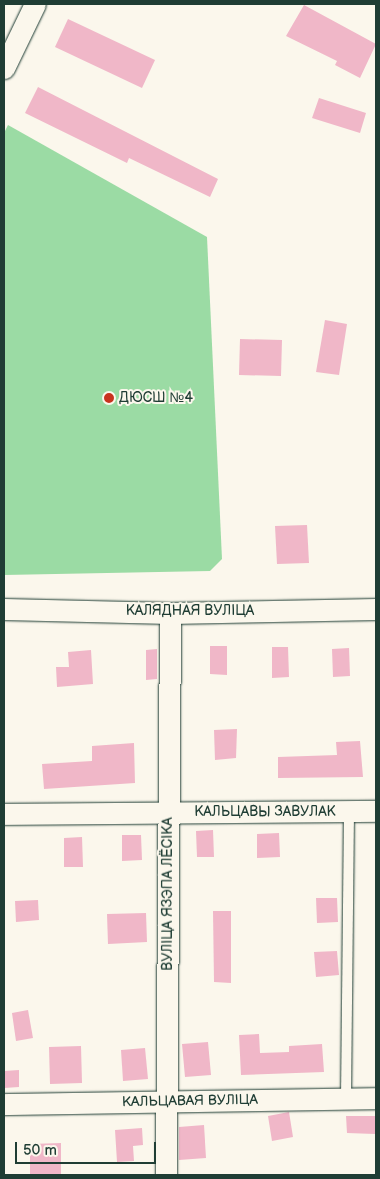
<!DOCTYPE html>
<meta charset="utf-8">
<style>
body{margin:0}
#map{position:relative;width:380px;height:1179px;overflow:hidden;background:#fbf7ec;font-family:"Balsamiq Sans",sans-serif}
div>[style]{position:absolute}
.green>*{inset:0;background:#9bdba4}
.building>*{inset:0;background:#f0b7c8}
.roads{filter:drop-shadow(0 0 1px #1f3d34) drop-shadow(0 0 1px #1f3d34)}
.lane>*{height:10px;margin:-5px;padding:0 5px;transform-origin:5px;border-radius:5px;background:#fbf7ec}
.street>*{height:21px;margin:-10.5px;padding:0 10.5px;transform-origin:10.5px;border-radius:10.5px;background:#fbf7ec}
.dots>*{width:14px;height:14px;translate:-50% -50%;box-sizing:border-box;border:2px solid #fbf7ec;border-radius:50%}
span{translate:-50% -50%;white-space:nowrap;text-align:center;line-height:1.15;-webkit-text-stroke:4px #fbf7ec;paint-order:stroke}
.poi-label{font-size:14px;color:#1f3d34}
.left{translate:0 -50%;text-align:left}
.street-label{font-size:14px;color:#1f3d34}
.frame{position:absolute;inset:0;border:5px solid #1f3d34;pointer-events:none}
.scale{position:absolute;left:15px;top:1142px;width:141px;height:22px;box-sizing:border-box;border:2px solid #1f3d34;border-top:0;padding-left:6px;font-size:15px;line-height:18px;white-space:nowrap;color:#1f3d34;-webkit-text-stroke:4px #fbf7ec;paint-order:stroke}
</style>
<div id="map">
<div class="green">
<div style="clip-path:polygon(8px 125px,207px 237px,222px 559px,210px 571px,4px 575px,4px 133px)"></div>
</div>
<div class="building">
<div style="clip-path:polygon(304px 5px,376px 44px,360px 78px,335px 65px,337px 61px,286px 36px)"></div>
<div style="clip-path:polygon(68px 19px,155px 60px,142px 88px,55px 47px)"></div>
<div style="clip-path:polygon(38px 87px,218px 179px,210px 197px,129px 158px,127px 163px,25px 113px)"></div>
<div style="clip-path:polygon(319px 98px,366px 113px,360px 133px,312px 118px)"></div>
<div style="clip-path:polygon(325px 320px,347px 324px,339px 375px,316px 372px)"></div>
<div style="clip-path:polygon(240px 339px,282px 340px,281px 376px,239px 375px)"></div>
<div style="clip-path:polygon(307px 525px,309px 563px,277px 564px,275px 526px)"></div>
<div style="clip-path:polygon(210px 646px,227px 646px,227px 675px,210px 674px)"></div>
<div style="clip-path:polygon(272px 647px,288px 647px,289px 677px,272px 678px)"></div>
<div style="clip-path:polygon(349px 648px,350px 676px,333px 677px,332px 649px)"></div>
<div style="clip-path:polygon(157px 649px,157px 679px,146px 680px,146px 650px)"></div>
<div style="clip-path:polygon(91px 650px,93px 684px,57px 687px,56px 667px,69px 667px,68px 652px)"></div>
<div style="clip-path:polygon(237px 729px,236px 758px,215px 760px,214px 730px)"></div>
<div style="clip-path:polygon(360px 741px,363px 777px,278px 778px,278px 757px,337px 755px,336px 742px)"></div>
<div style="clip-path:polygon(134px 743px,135px 783px,44px 789px,42px 764px,92px 761px,92px 746px)"></div>
<div style="clip-path:polygon(213px 830px,214px 857px,197px 857px,196px 831px)"></div>
<div style="clip-path:polygon(279px 833px,280px 857px,257px 858px,257px 834px)"></div>
<div style="clip-path:polygon(122px 835px,141px 835px,142px 860px,122px 861px)"></div>
<div style="clip-path:polygon(82px 837px,83px 867px,64px 867px,64px 838px)"></div>
<div style="clip-path:polygon(316px 898px,337px 898px,338px 922px,317px 923px)"></div>
<div style="clip-path:polygon(38px 900px,39px 920px,16px 922px,15px 901px)"></div>
<div style="clip-path:polygon(213px 911px,231px 911px,231px 983px,214px 982px)"></div>
<div style="clip-path:polygon(146px 913px,147px 942px,108px 944px,107px 914px)"></div>
<div style="clip-path:polygon(337px 951px,339px 975px,316px 977px,314px 952px)"></div>
<div style="clip-path:polygon(28px 1010px,33px 1038px,16px 1041px,12px 1013px)"></div>
<div style="clip-path:polygon(259px 1034px,260px 1053px,289px 1052px,289px 1046px,322px 1044px,324px 1072px,241px 1075px,239px 1035px)"></div>
<div style="clip-path:polygon(208px 1042px,211px 1075px,185px 1077px,182px 1044px)"></div>
<div style="clip-path:polygon(81px 1046px,82px 1083px,50px 1084px,49px 1047px)"></div>
<div style="clip-path:polygon(145px 1048px,148px 1079px,123px 1081px,121px 1050px)"></div>
<div style="clip-path:polygon(19px 1070px,19px 1087px,4px 1088px,4px 1071px)"></div>
<div style="clip-path:polygon(289px 1112px,293px 1137px,272px 1141px,268px 1116px)"></div>
<div style="clip-path:polygon(346px 1116px,376px 1116px,375px 1134px,347px 1133px)"></div>
<div style="clip-path:polygon(204px 1125px,206px 1158px,179px 1160px,179px 1127px)"></div>
<div style="clip-path:polygon(142px 1128px,143px 1145px,133px 1146px,134px 1161px,117px 1162px,115px 1130px)"></div>
<div style="clip-path:polygon(61px 1143px,61px 1175px,30px 1175px,30px 1144px)"></div>
</div>
<div class="roads">
<div class="lane">
<div style="left:346px;top:1098px;width:286px;rotate:-89.4deg"></div>
</div>
<div class="street">
<div style="left:4px;top:68px;width:71px;rotate:-64.2deg"></div>
<div style="left:4px;top:609px;width:166px;rotate:1.4deg"></div>
<div style="left:170px;top:613px;width:206px;rotate:-1.1deg"></div>
<div style="left:4px;top:814px;width:372px;rotate:-0.5deg"></div>
<div style="left:4px;top:1104px;width:372px;rotate:-0.9deg"></div>
<div style="left:166px;top:1175px;width:562px;rotate:-89.59deg"></div>
</div>
</div>
<div class="dots">
<div style="left:109px;top:398px;background:#c8321e"></div>
</div>
<div class="poi-label">
<span class="left" style="left:119px;top:398px">ДЮСШ №4</span>
</div>
<div class="street-label">
<span style="left:190px;top:611px">КАЛЯДНАЯ ВУЛІЦА</span>
<span style="left:265px;top:812px">КАЛЬЦАВЫ ЗАВУЛАК</span>
<span style="left:168px;top:894px;rotate:-90deg">ВУЛІЦА ЯЗЭПА ЛЁСІКА</span>
<span style="left:190px;top:1101px;rotate:-1deg">КАЛЬЦАВАЯ ВУЛІЦА</span>
</div>
<div class="frame"></div>
<div class="scale">50 m</div>
</div>
